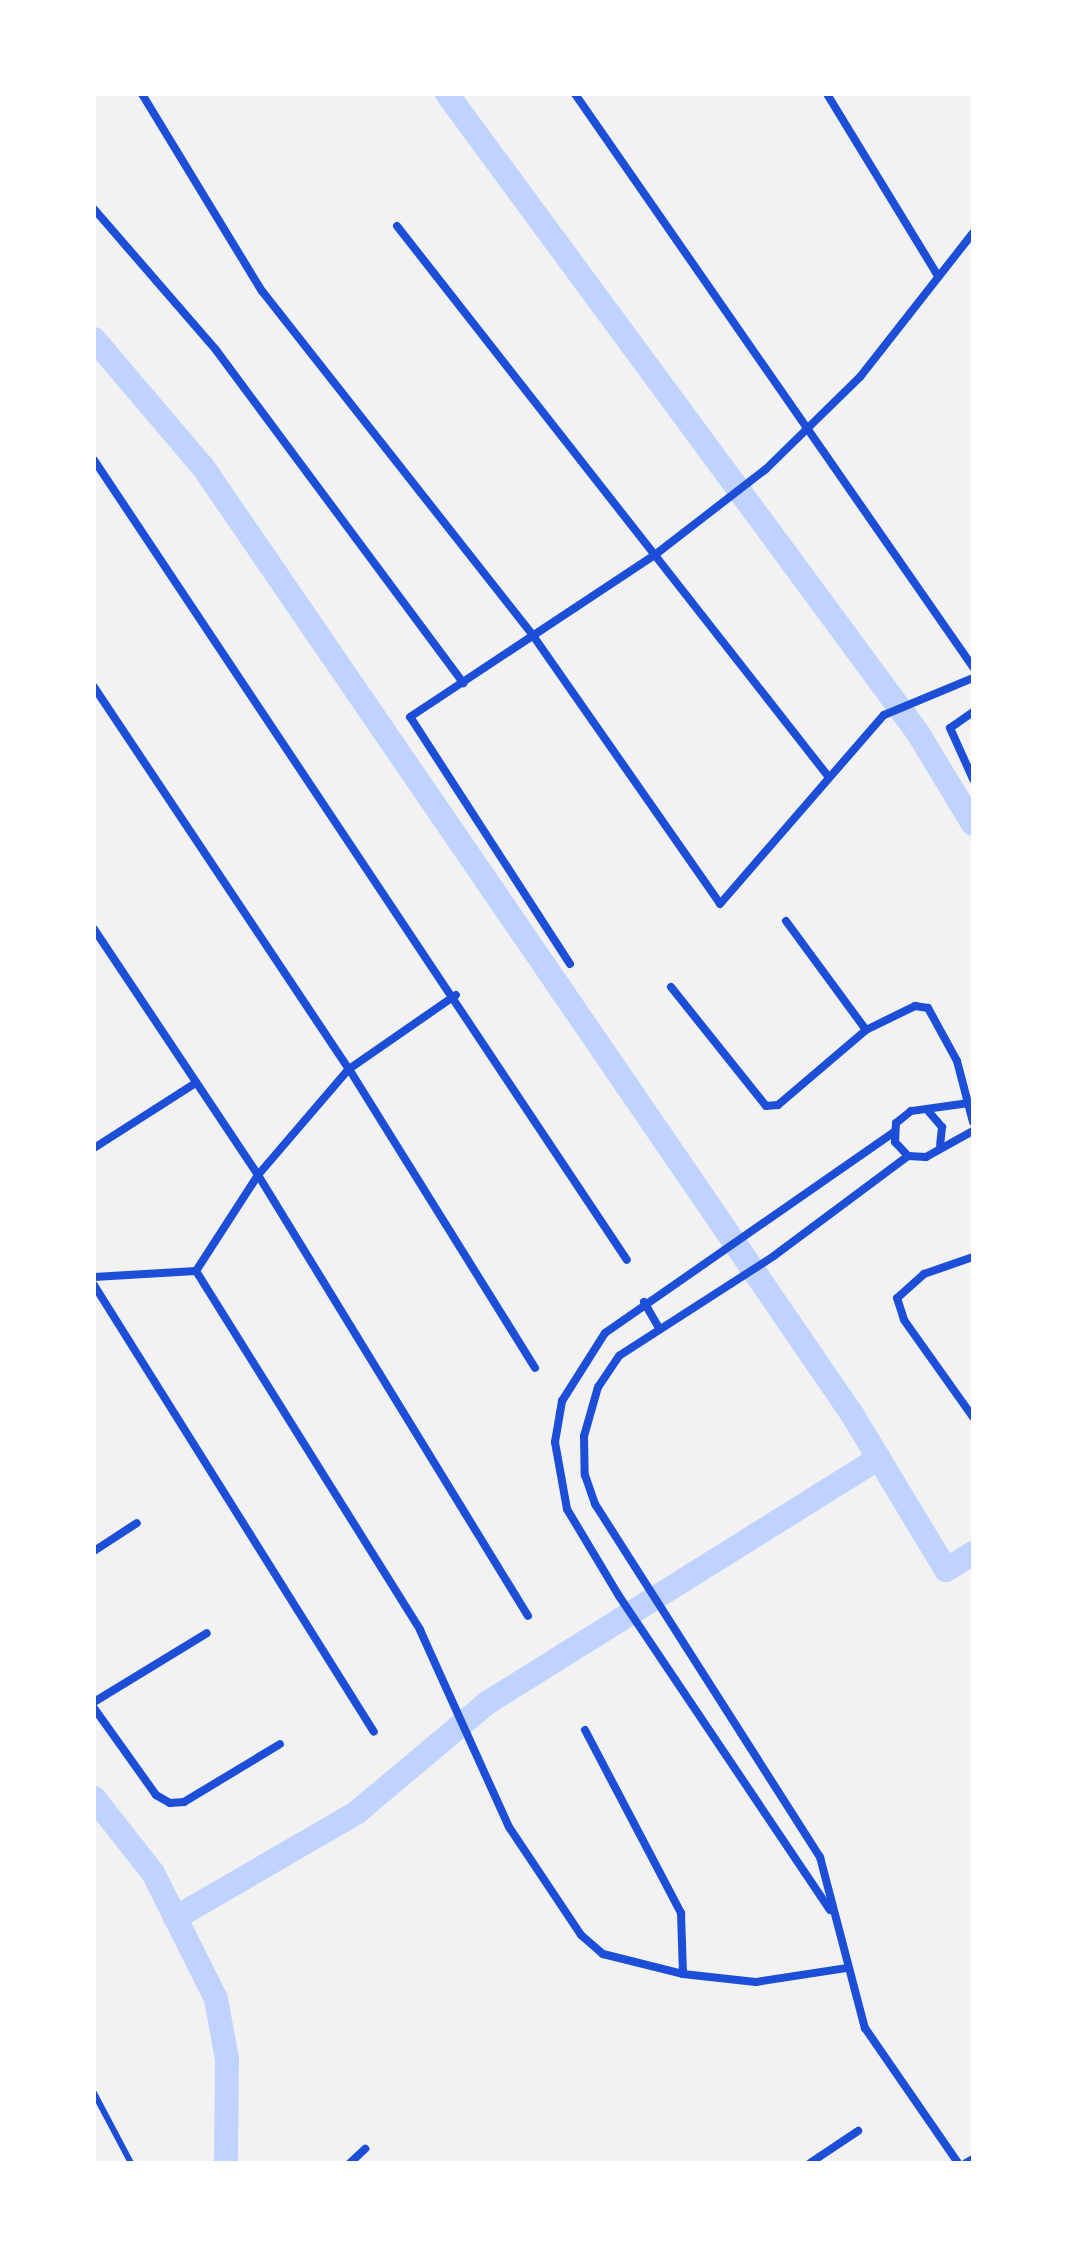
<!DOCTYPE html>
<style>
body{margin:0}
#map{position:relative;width:1067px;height:2257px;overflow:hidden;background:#f2f2f2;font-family:"Roboto Serif",serif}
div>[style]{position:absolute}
.canal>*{height:24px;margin:-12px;padding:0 12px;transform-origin:12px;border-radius:12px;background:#bfd3fe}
.service>*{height:6px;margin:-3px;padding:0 3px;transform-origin:3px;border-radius:3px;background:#1d4ed8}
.minor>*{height:8px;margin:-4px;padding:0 4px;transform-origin:4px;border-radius:4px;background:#1d4ed8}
span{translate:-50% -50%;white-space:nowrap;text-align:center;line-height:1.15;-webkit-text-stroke:8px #fff;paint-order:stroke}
.frame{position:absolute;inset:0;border:96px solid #fff;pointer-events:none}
</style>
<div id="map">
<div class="canal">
<div style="left:447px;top:94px;width:794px;rotate:53.61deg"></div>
<div style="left:918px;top:733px;width:106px;rotate:58.9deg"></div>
<div style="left:94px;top:339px;width:168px;rotate:49.6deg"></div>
<div style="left:203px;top:467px;width:1148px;rotate:55.58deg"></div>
<div style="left:852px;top:1414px;width:182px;rotate:58.9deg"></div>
<div style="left:946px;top:1570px;width:32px;rotate:-32deg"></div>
<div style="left:94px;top:1798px;width:95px;rotate:51.8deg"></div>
<div style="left:153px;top:1873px;width:141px;rotate:63.4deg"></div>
<div style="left:216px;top:1999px;width:61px;rotate:79.6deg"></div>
<div style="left:227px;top:2059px;width:104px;rotate:90.6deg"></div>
<div style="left:175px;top:1918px;width:209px;rotate:-30.1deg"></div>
<div style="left:356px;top:1813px;width:171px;rotate:-40deg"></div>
<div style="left:487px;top:1703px;width:462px;rotate:-32deg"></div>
</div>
<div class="service">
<div style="left:94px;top:2093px;width:79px;rotate:62.1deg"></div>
</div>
<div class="minor">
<div style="left:142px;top:94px;width:231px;rotate:58.7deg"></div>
<div style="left:262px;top:291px;width:440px;rotate:51.8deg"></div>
<div style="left:534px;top:637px;width:325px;rotate:55.1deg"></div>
<div style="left:720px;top:904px;width:250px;rotate:-49.1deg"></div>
<div style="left:884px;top:715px;width:96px;rotate:-22.6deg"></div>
<div style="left:575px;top:94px;width:698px;rotate:55.22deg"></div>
<div style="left:827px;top:94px;width:213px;rotate:58.6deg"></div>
<div style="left:94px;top:209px;width:186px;rotate:49.1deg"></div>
<div style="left:216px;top:350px;width:415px;rotate:53.4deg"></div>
<div style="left:397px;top:226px;width:699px;rotate:51.92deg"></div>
<div style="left:94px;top:460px;width:961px;rotate:56.33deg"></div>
<div style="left:94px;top:687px;width:459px;rotate:56.3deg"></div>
<div style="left:349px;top:1069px;width:352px;rotate:58.1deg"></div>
<div style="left:973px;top:712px;width:28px;rotate:145deg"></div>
<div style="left:950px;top:728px;width:56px;rotate:65.7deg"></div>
<div style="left:786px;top:921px;width:135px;rotate:53.7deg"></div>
<div style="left:94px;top:929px;width:296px;rotate:56.3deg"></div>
<div style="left:258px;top:1175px;width:517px;rotate:58.52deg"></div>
<div style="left:570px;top:964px;width:294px;rotate:-122.9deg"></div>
<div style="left:410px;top:717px;width:295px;rotate:-33.5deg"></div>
<div style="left:656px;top:554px;width:139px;rotate:-37.7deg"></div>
<div style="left:766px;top:469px;width:132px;rotate:-44.4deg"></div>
<div style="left:860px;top:377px;width:183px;rotate:-51.9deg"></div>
<div style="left:671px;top:987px;width:152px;rotate:51.4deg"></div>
<div style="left:766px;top:1106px;width:12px;rotate:-5deg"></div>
<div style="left:778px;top:1105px;width:116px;rotate:-40.4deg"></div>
<div style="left:866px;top:1030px;width:55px;rotate:-26.1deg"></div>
<div style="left:915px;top:1006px;width:13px;rotate:9deg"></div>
<div style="left:928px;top:1008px;width:60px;rotate:61.3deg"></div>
<div style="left:957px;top:1061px;width:63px;rotate:75.3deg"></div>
<div style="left:969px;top:1103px;width:59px;rotate:172.1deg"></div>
<div style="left:911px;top:1111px;width:19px;rotate:141deg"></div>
<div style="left:896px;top:1123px;width:19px;rotate:93deg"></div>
<div style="left:895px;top:1142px;width:19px;rotate:47deg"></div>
<div style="left:908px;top:1156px;width:18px;rotate:3deg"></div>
<div style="left:926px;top:1157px;width:54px;rotate:-29deg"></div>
<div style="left:929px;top:1112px;width:20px;rotate:49deg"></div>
<div style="left:942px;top:1127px;width:18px;rotate:96deg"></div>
<div style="left:94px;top:1148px;width:119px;rotate:-32.6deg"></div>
<div style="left:908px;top:1156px;width:167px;rotate:143.3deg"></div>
<div style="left:774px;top:1256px;width:184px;rotate:147.2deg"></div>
<div style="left:619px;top:1356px;width:37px;rotate:124deg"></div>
<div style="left:598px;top:1387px;width:51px;rotate:105.9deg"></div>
<div style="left:584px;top:1436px;width:39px;rotate:89deg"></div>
<div style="left:585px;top:1475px;width:31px;rotate:71deg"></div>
<div style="left:595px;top:1504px;width:419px;rotate:57.5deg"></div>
<div style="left:820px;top:1857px;width:177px;rotate:75.3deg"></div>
<div style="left:865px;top:2028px;width:164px;rotate:55.4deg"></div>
<div style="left:973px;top:1257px;width:52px;rotate:160.9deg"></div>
<div style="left:924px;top:1274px;width:36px;rotate:138deg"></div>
<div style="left:897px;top:1298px;width:23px;rotate:72deg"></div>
<div style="left:904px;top:1320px;width:119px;rotate:54.6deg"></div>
<div style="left:196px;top:1271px;width:423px;rotate:58deg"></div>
<div style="left:420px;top:1630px;width:216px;rotate:65.7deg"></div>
<div style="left:509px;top:1827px;width:130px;rotate:56.3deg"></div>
<div style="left:581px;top:1935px;width:29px;rotate:41deg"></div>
<div style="left:603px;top:1954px;width:82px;rotate:14deg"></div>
<div style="left:683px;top:1974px;width:73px;rotate:6.3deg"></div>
<div style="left:756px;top:1982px;width:91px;rotate:-8.8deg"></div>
<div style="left:94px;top:1277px;width:102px;rotate:-3.4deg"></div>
<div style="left:196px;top:1271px;width:114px;rotate:-57.1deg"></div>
<div style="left:258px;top:1175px;width:140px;rotate:-49.4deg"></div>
<div style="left:349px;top:1069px;width:130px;rotate:-34.7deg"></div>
<div style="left:94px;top:1285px;width:527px;rotate:57.94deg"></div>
<div style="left:644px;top:1302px;width:28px;rotate:60deg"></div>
<div style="left:94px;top:1551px;width:51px;rotate:-33.1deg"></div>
<div style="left:94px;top:1702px;width:132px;rotate:-31.4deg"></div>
<div style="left:94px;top:1708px;width:107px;rotate:54.5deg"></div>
<div style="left:156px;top:1795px;width:16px;rotate:30deg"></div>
<div style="left:170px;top:1803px;width:14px;rotate:-4deg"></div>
<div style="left:184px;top:1802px;width:112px;rotate:-31.1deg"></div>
<div style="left:585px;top:1730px;width:207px;rotate:62.3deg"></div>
<div style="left:681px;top:1913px;width:61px;rotate:88.1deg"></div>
<div style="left:830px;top:1910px;width:378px;rotate:-123.9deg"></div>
<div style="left:619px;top:1596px;width:101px;rotate:-120.9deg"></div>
<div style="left:567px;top:1509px;width:68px;rotate:-100.2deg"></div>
<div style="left:555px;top:1442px;width:42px;rotate:-80.3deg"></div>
<div style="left:562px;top:1401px;width:80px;rotate:-57.7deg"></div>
<div style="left:605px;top:1333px;width:352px;rotate:-34.8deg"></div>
<div style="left:350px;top:2163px;width:21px;rotate:-43deg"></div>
<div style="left:810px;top:2163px;width:58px;rotate:-33.7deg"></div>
<div style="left:966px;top:2163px;width:8px;rotate:-30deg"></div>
</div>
<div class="frame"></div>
</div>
